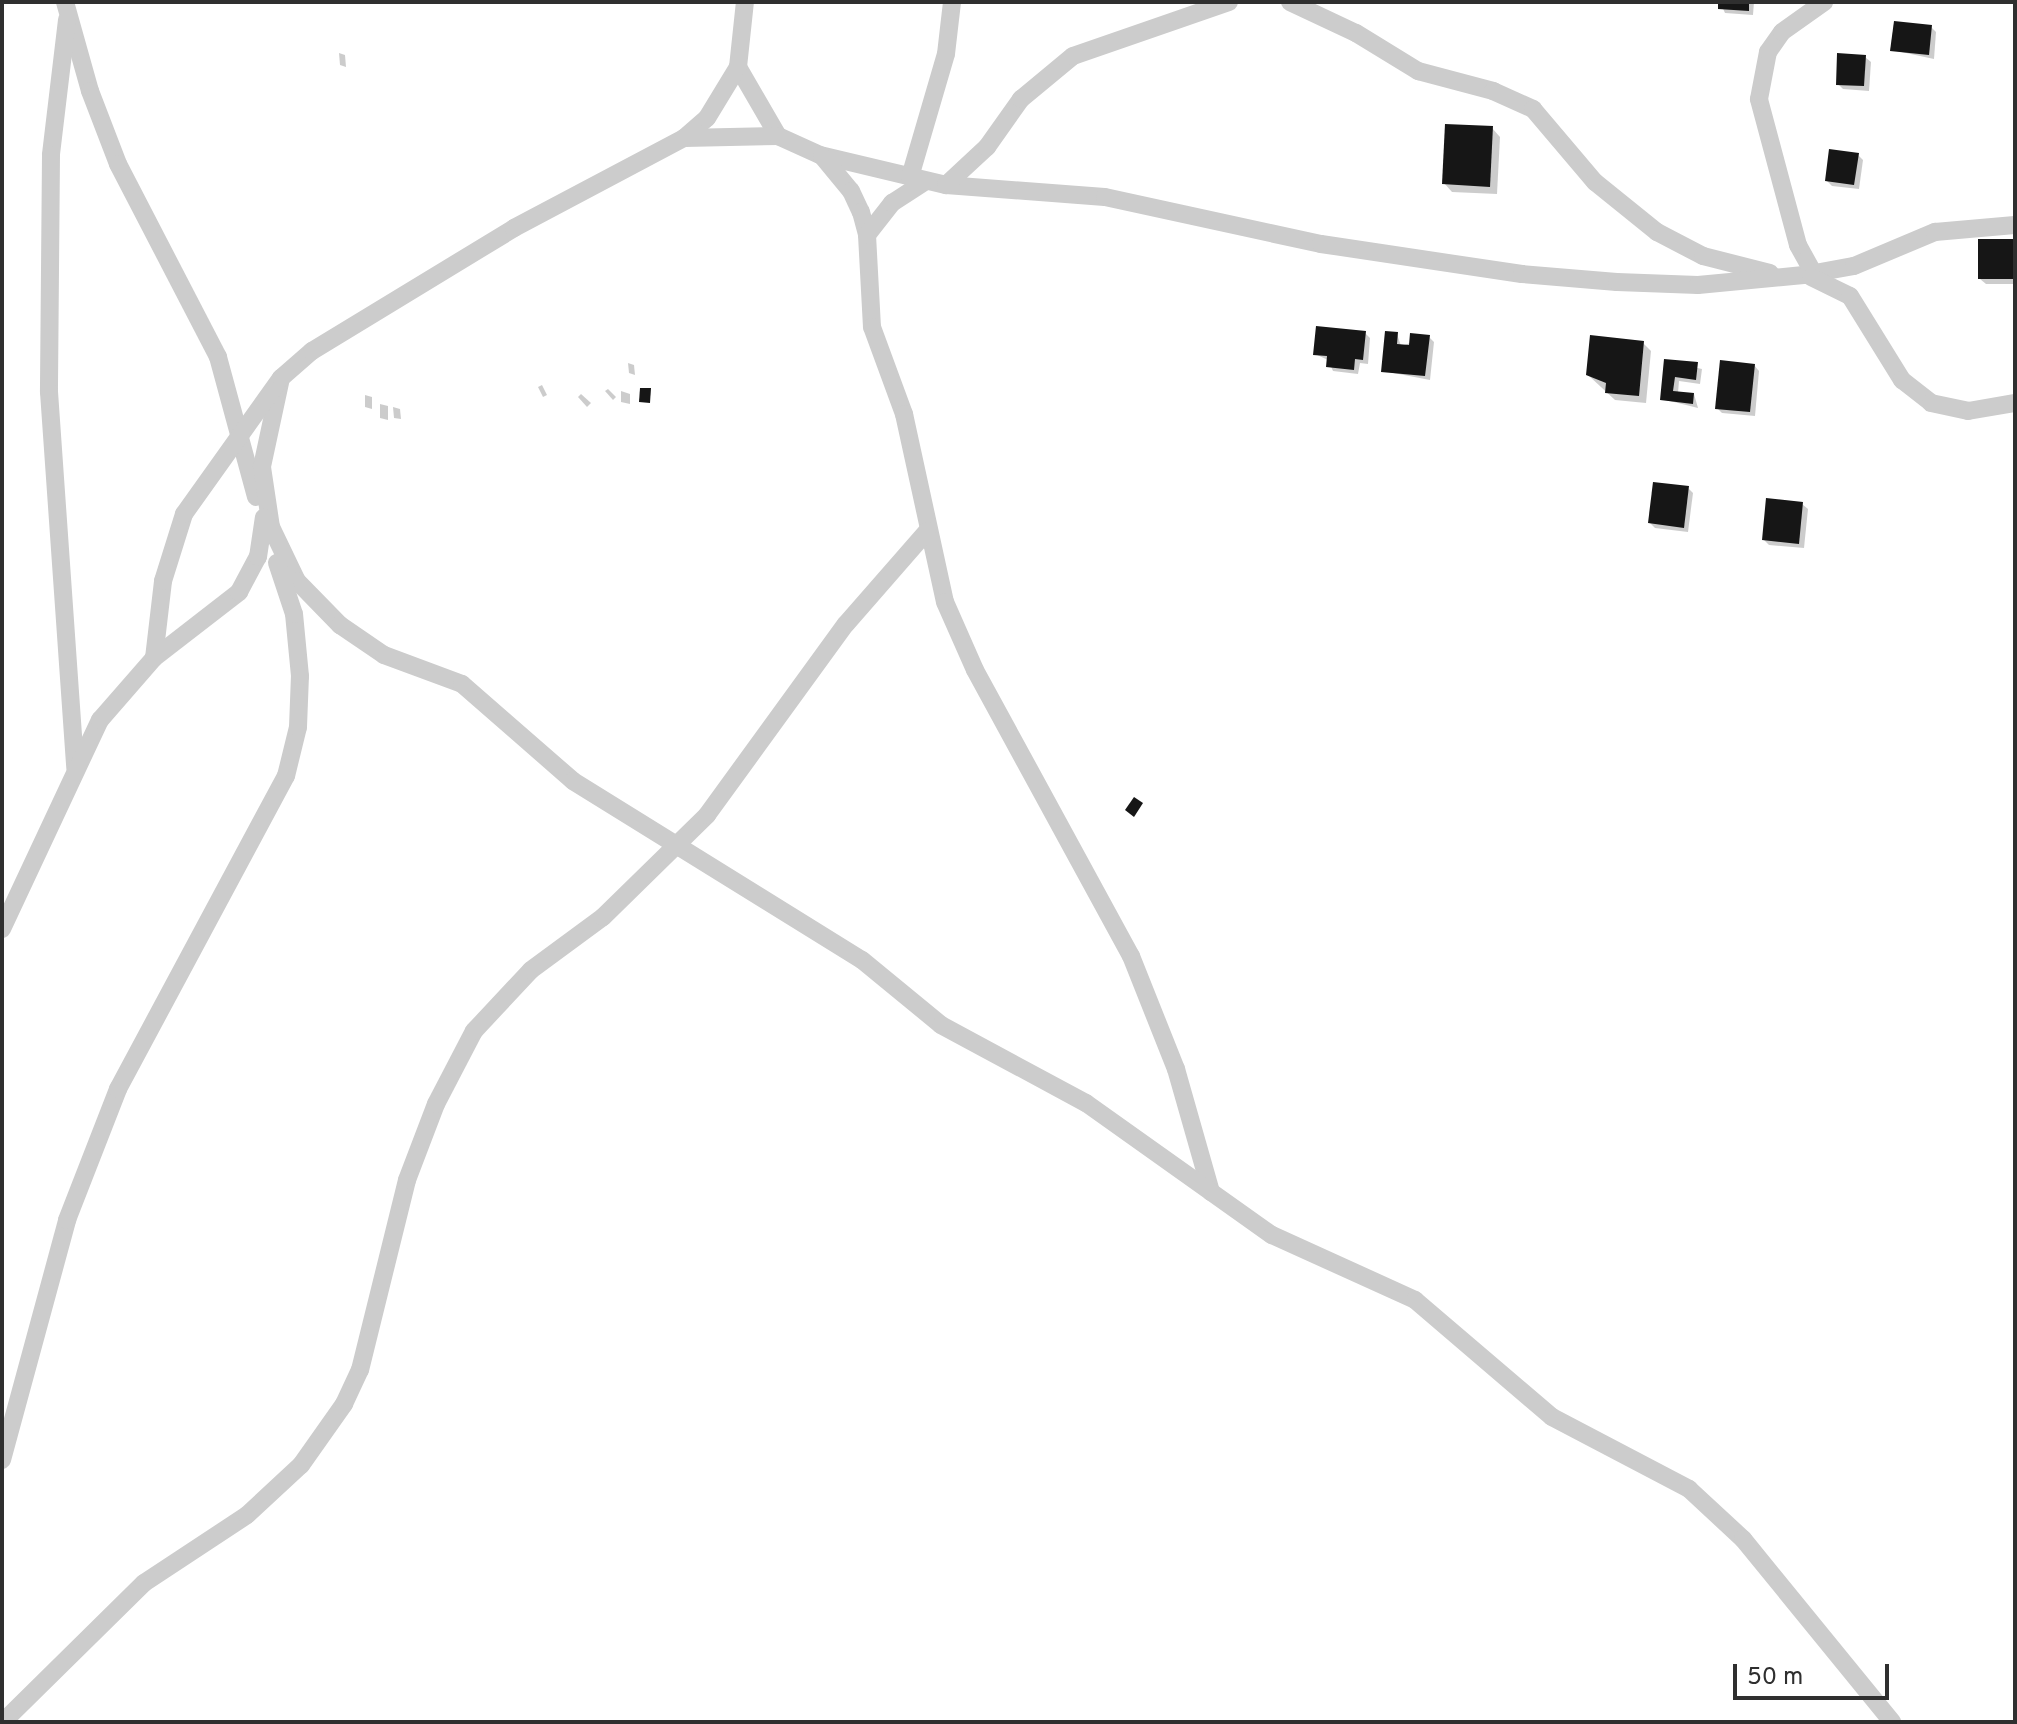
<!DOCTYPE html>
<style>
body{margin:0}
#map{position:relative;width:2017px;height:1724px;overflow:hidden;background:#fff;font-family:Overpass,sans-serif}
div>[style]{position:absolute}
.shadow>*{inset:0;background:#0003}
.building>*{inset:0;background:#161616}
.street>*{height:18px;margin:-9px;padding:0 9px;transform-origin:9px;border-radius:9px;background:#ccc}
span{translate:-50% -50%;white-space:nowrap;text-align:center;line-height:1.15;-webkit-text-stroke:8px #fff;paint-order:stroke}
.frame{position:absolute;inset:0;border:4px solid #2f2f2f;pointer-events:none}
.scale{position:absolute;left:1733px;top:1664px;width:156px;height:36px;box-sizing:border-box;border:4px solid #2f2f2f;border-top:0;padding-left:10px;font-size:24px;line-height:28px;white-space:nowrap;color:#2f2f2f;-webkit-text-stroke:6px #fff;paint-order:stroke}
</style>
<div id="map">
<div class="shadow">
<div style="clip-path:polygon(1720px 2px,1754px 2px,1753px 15px,1725px 13px)"></div>
<div style="clip-path:polygon(1931px 27px,1936px 32px,1934px 59px,1892px 50px)"></div>
<div style="clip-path:polygon(339px 53px,345px 55px,346px 67px,340px 65px)"></div>
<div style="clip-path:polygon(1865px 57px,1871px 62px,1869px 91px,1843px 89px,1838px 84px)"></div>
<div style="clip-path:polygon(1492px 128px,1500px 137px,1497px 194px,1452px 192px,1444px 183px)"></div>
<div style="clip-path:polygon(1858px 155px,1863px 160px,1859px 189px,1832px 186px,1827px 181px)"></div>
<div style="clip-path:polygon(2015px 241px,2015px 284px,1986px 284px,1980px 279px)"></div>
<div style="clip-path:polygon(1365px 333px,1370px 338px,1368px 364px,1360px 363px,1358px 374px,1333px 371px,1328px 360px,1315px 354px)"></div>
<div style="clip-path:polygon(1397px 334px,1401px 346px,1429px 337px,1434px 342px,1430px 380px,1383px 371px)"></div>
<div style="clip-path:polygon(1643px 343px,1651px 351px,1646px 403px,1615px 400px,1588px 375px)"></div>
<div style="clip-path:polygon(1666px 361px,1702px 369px,1700px 384px,1679px 381px,1678px 393px,1694px 394px,1698px 408px,1662px 399px)"></div>
<div style="clip-path:polygon(628px 363px,634px 365px,635px 375px,629px 373px)"></div>
<div style="clip-path:polygon(1754px 365px,1759px 371px,1755px 416px,1722px 413px,1717px 408px)"></div>
<div style="clip-path:polygon(542px 385px,547px 395px,543px 397px,538px 387px)"></div>
<div style="clip-path:polygon(608px 389px,616px 397px,613px 400px,605px 391px)"></div>
<div style="clip-path:polygon(621px 391px,630px 394px,630px 404px,621px 402px)"></div>
<div style="clip-path:polygon(581px 394px,591px 403px,587px 407px,578px 397px)"></div>
<div style="clip-path:polygon(365px 395px,372px 397px,372px 409px,365px 407px)"></div>
<div style="clip-path:polygon(380px 404px,388px 406px,388px 420px,380px 418px)"></div>
<div style="clip-path:polygon(393px 407px,400px 409px,401px 419px,394px 418px)"></div>
<div style="clip-path:polygon(1688px 488px,1693px 493px,1688px 532px,1655px 528px,1650px 523px)"></div>
<div style="clip-path:polygon(1802px 504px,1808px 509px,1804px 548px,1769px 545px,1764px 540px)"></div>
</div>
<div class="building">
<div style="clip-path:polygon(1718px 2px,1749px 2px,1749px 11px,1718px 9px)"></div>
<div style="clip-path:polygon(1894px 21px,1932px 25px,1929px 55px,1890px 51px)"></div>
<div style="clip-path:polygon(1837px 53px,1866px 55px,1864px 86px,1836px 85px)"></div>
<div style="clip-path:polygon(1445px 124px,1493px 126px,1490px 187px,1442px 184px)"></div>
<div style="clip-path:polygon(1829px 149px,1859px 153px,1854px 185px,1825px 181px)"></div>
<div style="clip-path:polygon(1978px 239px,2015px 239px,2015px 279px,1978px 279px)"></div>
<div style="clip-path:polygon(1316px 326px,1366px 331px,1363px 360px,1355px 359px,1354px 370px,1326px 367px,1327px 356px,1313px 355px)"></div>
<div style="clip-path:polygon(1385px 331px,1398px 332px,1397px 344px,1409px 345px,1410px 333px,1430px 335px,1425px 376px,1381px 372px)"></div>
<div style="clip-path:polygon(1590px 335px,1644px 341px,1639px 396px,1605px 393px,1606px 383px,1586px 375px)"></div>
<div style="clip-path:polygon(1664px 359px,1698px 362px,1696px 380px,1675px 377px,1673px 391px,1694px 393px,1693px 404px,1660px 400px)"></div>
<div style="clip-path:polygon(1720px 360px,1755px 364px,1750px 412px,1715px 409px)"></div>
<div style="clip-path:polygon(640px 388px,651px 388px,650px 403px,639px 402px)"></div>
<div style="clip-path:polygon(1653px 482px,1689px 486px,1684px 528px,1648px 523px)"></div>
<div style="clip-path:polygon(1766px 498px,1803px 502px,1799px 544px,1762px 540px)"></div>
<div style="clip-path:polygon(1134px 797px,1143px 803px,1134px 817px,1125px 810px)"></div>
</div>
<div class="street">
<div style="left:65px;top:2px;width:92px;rotate:74.3deg"></div>
<div style="left:90px;top:91px;width:78px;rotate:69deg"></div>
<div style="left:118px;top:164px;width:217px;rotate:62.6deg"></div>
<div style="left:218px;top:357px;width:145px;rotate:74.8deg"></div>
<div style="left:1290px;top:2px;width:73px;rotate:25.2deg"></div>
<div style="left:1356px;top:33px;width:73px;rotate:31.5deg"></div>
<div style="left:1418px;top:71px;width:78px;rotate:14.9deg"></div>
<div style="left:1493px;top:91px;width:44px;rotate:24.2deg"></div>
<div style="left:1533px;top:109px;width:96px;rotate:49.7deg"></div>
<div style="left:1595px;top:182px;width:80px;rotate:38.9deg"></div>
<div style="left:1657px;top:232px;width:52px;rotate:27.6deg"></div>
<div style="left:1703px;top:256px;width:69px;rotate:14.2deg"></div>
<div style="left:67px;top:20px;width:136px;rotate:96.8deg"></div>
<div style="left:51px;top:155px;width:237px;rotate:90.5deg"></div>
<div style="left:49px;top:392px;width:377px;rotate:86deg"></div>
<div style="left:738px;top:67px;width:80px;rotate:59.9deg"></div>
<div style="left:684px;top:138px;width:94px;rotate:-1.2deg"></div>
<div style="left:778px;top:136px;width:46px;rotate:24.3deg"></div>
<div style="left:820px;top:155px;width:130px;rotate:13.4deg"></div>
<div style="left:946px;top:185px;width:159px;rotate:4.3deg"></div>
<div style="left:1105px;top:197px;width:221px;rotate:12.3deg"></div>
<div style="left:1321px;top:244px;width:203px;rotate:8.5deg"></div>
<div style="left:1522px;top:274px;width:95px;rotate:4.8deg"></div>
<div style="left:1617px;top:282px;width:81px;rotate:2.1deg"></div>
<div style="left:1698px;top:285px;width:106px;rotate:-5.4deg"></div>
<div style="left:1804px;top:275px;width:51px;rotate:-10.2deg"></div>
<div style="left:1854px;top:266px;width:88px;rotate:-22.8deg"></div>
<div style="left:1935px;top:232px;width:80px;rotate:-5deg"></div>
<div style="left:822px;top:156px;width:45px;rotate:50.4deg"></div>
<div style="left:851px;top:191px;width:23px;rotate:65deg"></div>
<div style="left:861px;top:212px;width:24px;rotate:75deg"></div>
<div style="left:867px;top:235px;width:92px;rotate:86.9deg"></div>
<div style="left:872px;top:327px;width:93px;rotate:69.8deg"></div>
<div style="left:904px;top:414px;width:192px;rotate:77.7deg"></div>
<div style="left:945px;top:602px;width:74px;rotate:66.2deg"></div>
<div style="left:975px;top:670px;width:326px;rotate:61.4deg"></div>
<div style="left:1131px;top:956px;width:122px;rotate:68.3deg"></div>
<div style="left:1176px;top:1069px;width:128px;rotate:74.1deg"></div>
<div style="left:910px;top:177px;width:128px;rotate:-73.7deg"></div>
<div style="left:946px;top:54px;width:52px;rotate:-83.4deg"></div>
<div style="left:946px;top:185px;width:56px;rotate:-42.8deg"></div>
<div style="left:987px;top:147px;width:59px;rotate:-54.7deg"></div>
<div style="left:1021px;top:99px;width:67px;rotate:-39.6deg"></div>
<div style="left:1073px;top:56px;width:165px;rotate:-19.1deg"></div>
<div style="left:867px;top:235px;width:41px;rotate:-52deg"></div>
<div style="left:892px;top:203px;width:40px;rotate:-32.9deg"></div>
<div style="left:1814px;top:274px;width:33px;rotate:-119deg"></div>
<div style="left:1798px;top:245px;width:151px;rotate:-105deg"></div>
<div style="left:1759px;top:99px;width:48px;rotate:-79.2deg"></div>
<div style="left:1768px;top:52px;width:24px;rotate:-55deg"></div>
<div style="left:1782px;top:32px;width:52px;rotate:-35.5deg"></div>
<div style="left:1811px;top:277px;width:43px;rotate:26deg"></div>
<div style="left:1850px;top:296px;width:99px;rotate:58.2deg"></div>
<div style="left:1902px;top:380px;width:37px;rotate:38deg"></div>
<div style="left:1931px;top:403px;width:38px;rotate:12deg"></div>
<div style="left:1968px;top:411px;width:48px;rotate:-9.7deg"></div>
<div style="left:281px;top:378px;width:91px;rotate:102.1deg"></div>
<div style="left:262px;top:467px;width:61px;rotate:81.5deg"></div>
<div style="left:271px;top:527px;width:60px;rotate:64.3deg"></div>
<div style="left:297px;top:581px;width:62px;rotate:45.7deg"></div>
<div style="left:340px;top:625px;width:53px;rotate:34.3deg"></div>
<div style="left:384px;top:655px;width:83px;rotate:20.4deg"></div>
<div style="left:462px;top:684px;width:147px;rotate:41.1deg"></div>
<div style="left:573px;top:781px;width:340px;rotate:31.8deg"></div>
<div style="left:862px;top:960px;width:102px;rotate:39.4deg"></div>
<div style="left:941px;top:1025px;width:165px;rotate:28.3deg"></div>
<div style="left:1086px;top:1103px;width:228px;rotate:35.4deg"></div>
<div style="left:1272px;top:1235px;width:157px;rotate:24.4deg"></div>
<div style="left:1415px;top:1300px;width:180px;rotate:40.5deg"></div>
<div style="left:1552px;top:1417px;width:155px;rotate:27.7deg"></div>
<div style="left:1689px;top:1489px;width:74px;rotate:42.8deg"></div>
<div style="left:1743px;top:1539px;width:236px;rotate:50.8deg"></div>
<div style="left:154px;top:658px;width:78px;rotate:-83.3deg"></div>
<div style="left:163px;top:581px;width:70px;rotate:-72.6deg"></div>
<div style="left:184px;top:514px;width:167px;rotate:-54.5deg"></div>
<div style="left:281px;top:378px;width:41px;rotate:-41.1deg"></div>
<div style="left:312px;top:351px;width:237px;rotate:-31.3deg"></div>
<div style="left:514px;top:228px;width:192px;rotate:-27.9deg"></div>
<div style="left:684px;top:138px;width:30px;rotate:-41deg"></div>
<div style="left:707px;top:118px;width:60px;rotate:-58.7deg"></div>
<div style="left:738px;top:67px;width:65px;rotate:-83.9deg"></div>
<div style="left:2px;top:929px;width:231px;rotate:-64.9deg"></div>
<div style="left:100px;top:720px;width:82px;rotate:-48.9deg"></div>
<div style="left:154px;top:658px;width:108px;rotate:-37.8deg"></div>
<div style="left:239px;top:592px;width:40px;rotate:-62deg"></div>
<div style="left:258px;top:557px;width:40px;rotate:-81.5deg"></div>
<div style="left:2px;top:1460px;width:249px;rotate:-74.8deg"></div>
<div style="left:67px;top:1220px;width:141px;rotate:-68.7deg"></div>
<div style="left:118px;top:1089px;width:355px;rotate:-61.8deg"></div>
<div style="left:286px;top:776px;width:50px;rotate:-76.2deg"></div>
<div style="left:298px;top:727px;width:51px;rotate:-87.8deg"></div>
<div style="left:300px;top:676px;width:62px;rotate:-95.5deg"></div>
<div style="left:294px;top:614px;width:54px;rotate:-108.4deg"></div>
<div style="left:3px;top:1722px;width:198px;rotate:-44.6deg"></div>
<div style="left:144px;top:1583px;width:123px;rotate:-33.4deg"></div>
<div style="left:247px;top:1515px;width:74px;rotate:-42.8deg"></div>
<div style="left:301px;top:1465px;width:75px;rotate:-54.8deg"></div>
<div style="left:344px;top:1404px;width:38px;rotate:-65deg"></div>
<div style="left:360px;top:1370px;width:196px;rotate:-76.1deg"></div>
<div style="left:407px;top:1180px;width:81px;rotate:-69.1deg"></div>
<div style="left:436px;top:1104px;width:82px;rotate:-62.5deg"></div>
<div style="left:474px;top:1031px;width:83px;rotate:-46.9deg"></div>
<div style="left:531px;top:970px;width:89px;rotate:-36.4deg"></div>
<div style="left:603px;top:917px;width:146px;rotate:-44.4deg"></div>
<div style="left:707px;top:815px;width:236px;rotate:-54deg"></div>
<div style="left:846px;top:624px;width:123px;rotate:-48.9deg"></div>
</div>
<div class="frame"></div>
<div class="scale">50 m</div>
</div>
